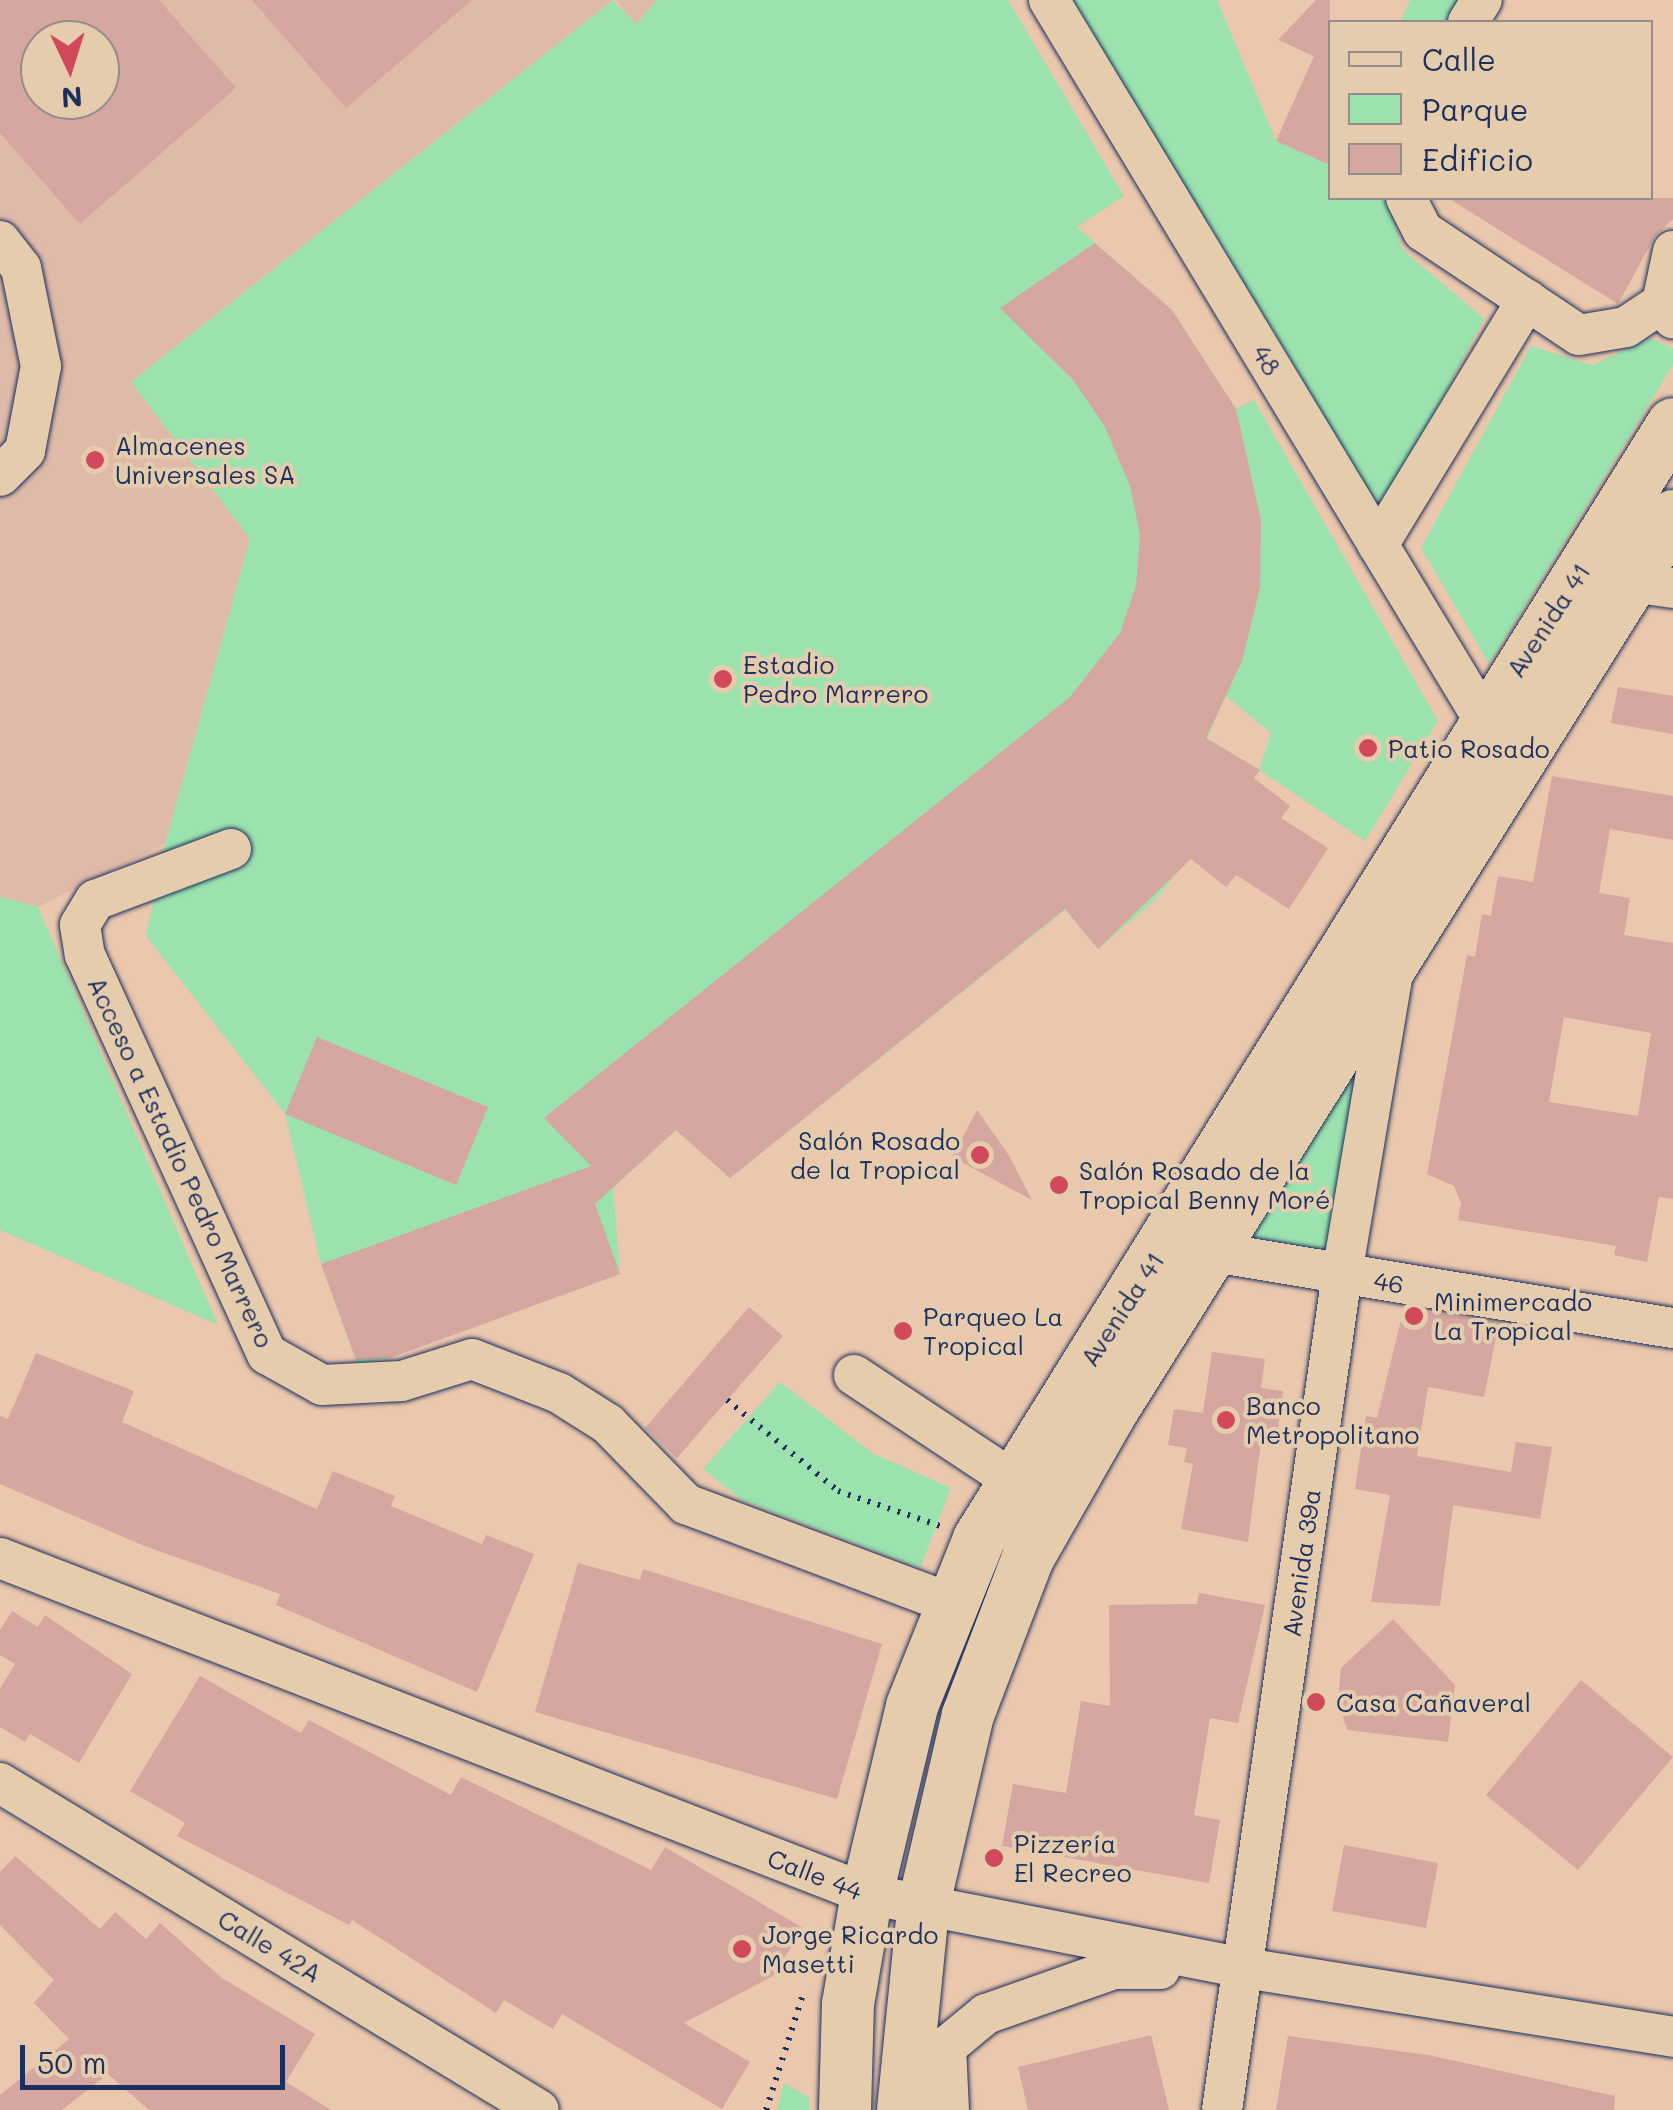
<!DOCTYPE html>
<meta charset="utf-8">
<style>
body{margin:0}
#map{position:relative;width:1673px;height:2110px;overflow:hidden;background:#eac7ad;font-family:Mali,sans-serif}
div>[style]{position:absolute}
.built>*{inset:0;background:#e0baa8}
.green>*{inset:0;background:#9be2af}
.building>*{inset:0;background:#d6a7a1}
.path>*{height:6px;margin-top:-3px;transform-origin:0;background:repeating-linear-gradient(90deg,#1b2f5e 0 2.5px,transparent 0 10.5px)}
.roads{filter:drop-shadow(0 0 2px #1b2f5e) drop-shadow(0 0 2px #1b2f5e)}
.minor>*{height:40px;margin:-20px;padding:0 20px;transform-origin:20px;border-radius:20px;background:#e5ccad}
.major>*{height:52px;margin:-26px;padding:0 26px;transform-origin:26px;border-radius:26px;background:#e5ccad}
.dots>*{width:28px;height:28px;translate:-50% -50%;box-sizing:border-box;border:5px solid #e5ccad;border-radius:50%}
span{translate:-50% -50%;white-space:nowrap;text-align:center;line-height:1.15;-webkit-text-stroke:8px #e5ccad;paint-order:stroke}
.street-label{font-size:25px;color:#1b2f5e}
.poi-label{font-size:25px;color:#1b2f5e}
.left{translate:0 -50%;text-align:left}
.right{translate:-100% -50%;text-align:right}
.legend{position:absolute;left:1328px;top:20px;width:325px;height:180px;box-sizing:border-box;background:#e5ccad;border:2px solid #948d8d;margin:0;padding:12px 18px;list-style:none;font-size:30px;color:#1b2f5e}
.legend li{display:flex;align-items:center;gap:20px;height:50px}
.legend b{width:50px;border:2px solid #948d8d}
.north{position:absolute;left:20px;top:20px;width:100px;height:100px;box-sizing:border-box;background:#e5ccad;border:2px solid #948d8d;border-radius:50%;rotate:176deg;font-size:28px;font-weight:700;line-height:40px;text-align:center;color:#1b2f5e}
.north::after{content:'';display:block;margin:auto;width:35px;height:45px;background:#d1495b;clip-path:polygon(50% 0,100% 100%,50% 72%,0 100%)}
.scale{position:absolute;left:20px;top:2045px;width:265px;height:45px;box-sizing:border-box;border:5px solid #1b2f5e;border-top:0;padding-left:12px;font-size:30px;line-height:35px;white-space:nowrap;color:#1b2f5e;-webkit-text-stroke:8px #e5ccad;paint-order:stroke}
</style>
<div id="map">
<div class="built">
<div style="clip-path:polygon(evenodd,0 0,613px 0,132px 381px,250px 539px,165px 844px,38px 907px,0 897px,0 0,40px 40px,100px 40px,100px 100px,40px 100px,40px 40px)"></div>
<div style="clip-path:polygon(616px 0,657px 0,636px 25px)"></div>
</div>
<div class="green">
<div style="clip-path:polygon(evenodd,613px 0,636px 24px,657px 0,1008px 0,1124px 196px,1077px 227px,1172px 310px,1236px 409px,1254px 400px,1438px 721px,1365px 841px,1259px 770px,1155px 900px,1098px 949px,1065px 910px,730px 1178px,676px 1130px,613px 1188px,620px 1274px,359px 1369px,321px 1264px,285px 1114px,146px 936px,165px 844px,250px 539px,131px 382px,613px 0,1226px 696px,1271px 733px,1259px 770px,1207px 738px,1226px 696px)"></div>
<div style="clip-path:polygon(1071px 0,1217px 0,1276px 141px,1330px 165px,1330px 198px,1388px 198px,1402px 249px,1484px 319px,1378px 520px)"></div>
<div style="clip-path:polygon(1410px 0,1471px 0,1457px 22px,1400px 22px)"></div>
<div style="clip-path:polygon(1651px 338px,1673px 349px,1673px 365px,1489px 664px,1421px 548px,1531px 346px,1592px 365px)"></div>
<div style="clip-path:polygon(0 897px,38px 907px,218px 1325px,0 1230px)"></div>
<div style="clip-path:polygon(1395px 958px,1342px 1274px,1214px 1254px)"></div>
<div style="clip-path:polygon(780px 1382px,872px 1453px,951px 1488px,920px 1568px,742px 1500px,703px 1469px)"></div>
<div style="clip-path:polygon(784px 2083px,810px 2098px,809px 2110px,777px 2110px)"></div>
</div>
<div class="building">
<div style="clip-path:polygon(evenodd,0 0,159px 0,236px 88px,80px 224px,0 133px,0 0,40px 40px,100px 40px,100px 100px,40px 100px,40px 40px)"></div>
<div style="clip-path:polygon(252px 0,472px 0,346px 108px)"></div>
<div style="clip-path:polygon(1316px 0,1330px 0,1330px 165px,1276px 141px,1314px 56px,1278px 40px)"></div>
<div style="clip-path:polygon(1448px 198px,1673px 198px,1673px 219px,1655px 236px,1618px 304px)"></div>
<div style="clip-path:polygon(1095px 243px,1172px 310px,1236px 409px,1261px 520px,1260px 588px,1242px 661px,1206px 738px,1260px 770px,1254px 778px,1290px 806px,1281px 818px,1328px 848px,1289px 909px,1236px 875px,1226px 887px,1191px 859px,1098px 949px,1065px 909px,730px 1178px,676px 1130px,595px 1204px,620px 1274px,390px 1358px,356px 1360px,321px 1264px,591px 1166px,544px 1118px,1070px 697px,1120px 633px,1136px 586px,1140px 535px,1130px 486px,1104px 425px,1073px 380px,1000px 308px)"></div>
<div style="clip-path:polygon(1618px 687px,1673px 696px,1673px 734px,1611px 723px)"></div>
<div style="clip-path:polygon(evenodd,1552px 776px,1673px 796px,1673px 840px,1610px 829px,1599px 893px,1630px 898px,1624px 935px,1673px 943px,1673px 1199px,1659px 1197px,1647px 1262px,1614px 1255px,1616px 1246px,1458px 1220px,1461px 1203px,1454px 1186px,1427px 1174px,1467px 955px,1475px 957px,1482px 914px,1491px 916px,1498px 876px,1533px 882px,1552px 776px,1564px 1017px,1651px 1033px,1638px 1116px,1549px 1102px,1564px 1017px)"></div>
<div style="clip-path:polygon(317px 1037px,488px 1107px,456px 1185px,285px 1114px)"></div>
<div style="clip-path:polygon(977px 1110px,1008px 1154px,1032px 1200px,952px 1157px)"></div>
<div style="clip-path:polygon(749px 1307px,783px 1336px,677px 1458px,645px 1428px)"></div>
<div style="clip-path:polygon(1404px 1308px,1499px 1323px,1484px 1397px,1428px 1387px,1417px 1456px,1511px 1472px,1516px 1442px,1552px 1447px,1540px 1519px,1453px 1505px,1440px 1606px,1371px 1602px,1390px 1495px,1355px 1489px,1366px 1416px,1377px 1418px)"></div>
<div style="clip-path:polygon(1212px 1352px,1265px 1359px,1261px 1388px,1283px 1391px,1276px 1444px,1261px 1441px,1248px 1542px,1181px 1529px,1193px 1464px,1184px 1462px,1187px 1448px,1168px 1445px,1174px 1409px,1203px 1413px)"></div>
<div style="clip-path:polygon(36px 1353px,134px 1391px,122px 1422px,317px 1509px,333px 1471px,395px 1496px,391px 1506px,482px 1544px,486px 1535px,534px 1554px,477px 1692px,276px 1605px,280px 1594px,142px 1545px,0 1484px,0 1416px,8px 1419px)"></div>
<div style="clip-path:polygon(578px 1563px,640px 1580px,643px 1569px,882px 1644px,837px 1799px,535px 1712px)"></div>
<div style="clip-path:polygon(1199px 1593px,1265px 1605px,1238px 1723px,1210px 1718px,1194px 1815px,1220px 1820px,1209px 1883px,1002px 1846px,1013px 1784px,1066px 1793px,1081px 1701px,1110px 1706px,1109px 1605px,1197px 1604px)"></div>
<div style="clip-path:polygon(12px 1611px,38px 1627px,45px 1615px,132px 1674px,79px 1763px,30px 1734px,25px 1742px,0 1727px,0 1689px,15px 1664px,0 1655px,0 1630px)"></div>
<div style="clip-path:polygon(1393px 1619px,1455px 1685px,1448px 1742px,1347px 1730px,1338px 1701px,1341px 1668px)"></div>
<div style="clip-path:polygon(200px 1676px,301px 1733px,309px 1720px,451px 1795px,461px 1777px,651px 1870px,665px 1847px,803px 1928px,773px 1976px,684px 2023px,750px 2062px,722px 2109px,562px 2014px,553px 2029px,504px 2000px,496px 2013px,352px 1920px,349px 1925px,177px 1836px,185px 1823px,130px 1791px)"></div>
<div style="clip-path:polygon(1581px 1680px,1673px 1757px,1578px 1870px,1486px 1795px)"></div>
<div style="clip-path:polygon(1344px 1845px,1438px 1863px,1426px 1928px,1332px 1911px)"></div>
<div style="clip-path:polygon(15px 1856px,100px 1929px,115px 1912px,146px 1939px,160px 1923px,222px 1978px,315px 2034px,286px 2082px,331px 2110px,149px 2110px,108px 2074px,62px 2110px,0 2110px,0 2095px,69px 2039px,34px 2003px,54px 1980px,0 1925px,0 1872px)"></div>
<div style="clip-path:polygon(1151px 2035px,1169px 2110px,1028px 2110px,1018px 2067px)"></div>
<div style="clip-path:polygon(1288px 2036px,1428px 2055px,1615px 2096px,1614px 2110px,1276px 2110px)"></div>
</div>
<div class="path">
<div style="left:727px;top:1400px;width:144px;rotate:39.3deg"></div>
<div style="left:838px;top:1491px;width:108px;rotate:18.9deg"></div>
<div style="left:766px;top:2110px;width:119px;rotate:-72.3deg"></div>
</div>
<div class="roads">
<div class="minor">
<div style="left:1049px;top:0;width:841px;rotate:58.86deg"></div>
<div style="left:1468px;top:22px;width:26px;rotate:-58deg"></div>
<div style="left:1406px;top:198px;width:37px;rotate:63deg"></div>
<div style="left:1423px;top:231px;width:187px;rotate:33.7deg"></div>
<div style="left:1579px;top:335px;width:48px;rotate:-9.7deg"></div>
<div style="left:1626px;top:327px;width:43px;rotate:-33.7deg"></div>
<div style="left:0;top:241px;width:34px;rotate:52deg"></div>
<div style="left:21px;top:268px;width:100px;rotate:78.5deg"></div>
<div style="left:41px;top:366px;width:86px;rotate:100.7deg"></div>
<div style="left:25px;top:451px;width:35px;rotate:135deg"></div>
<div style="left:1673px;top:251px;width:53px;rotate:101.9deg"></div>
<div style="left:1662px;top:303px;width:19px;rotate:54deg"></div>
<div style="left:1378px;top:545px;width:287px;rotate:-58.7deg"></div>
<div style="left:1631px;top:582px;width:42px;rotate:8.1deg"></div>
<div style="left:231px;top:849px;width:145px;rotate:159.4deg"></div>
<div style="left:95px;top:900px;width:29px;rotate:121deg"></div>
<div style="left:80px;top:925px;width:30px;rotate:81deg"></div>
<div style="left:85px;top:955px;width:439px;rotate:65.5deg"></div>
<div style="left:267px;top:1354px;width:63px;rotate:29.4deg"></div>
<div style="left:322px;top:1385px;width:80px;rotate:-2.9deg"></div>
<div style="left:402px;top:1381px;width:73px;rotate:-17.4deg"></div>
<div style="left:472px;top:1359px;width:93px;rotate:21.3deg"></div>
<div style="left:559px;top:1393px;width:58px;rotate:32.3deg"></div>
<div style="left:608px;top:1424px;width:112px;rotate:45.7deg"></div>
<div style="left:686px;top:1504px;width:282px;rotate:20.6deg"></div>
<div style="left:1189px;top:1248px;width:491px;rotate:9.4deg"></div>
<div style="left:854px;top:1375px;width:188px;rotate:33.5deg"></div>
<div style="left:0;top:1558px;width:930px;rotate:21.18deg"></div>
<div style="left:867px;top:1894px;width:384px;rotate:11.1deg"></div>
<div style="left:1244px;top:1968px;width:435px;rotate:9.1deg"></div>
<div style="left:0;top:1783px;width:630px;rotate:31.24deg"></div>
<div style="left:946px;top:2047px;width:63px;rotate:87.3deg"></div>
<div style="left:903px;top:2100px;width:68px;rotate:-50.9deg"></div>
<div style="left:946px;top:2047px;width:52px;rotate:-39.5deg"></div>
<div style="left:986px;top:2014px;width:136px;rotate:-19.4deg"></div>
<div style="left:1114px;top:1969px;width:46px"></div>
<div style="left:1222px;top:2110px;width:845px;rotate:-81.83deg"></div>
<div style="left:1342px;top:1274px;width:306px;rotate:-80.4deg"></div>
</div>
<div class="major">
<div style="left:845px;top:2110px;width:106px;rotate:-88.4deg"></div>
<div style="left:848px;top:2004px;width:112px;rotate:-80.2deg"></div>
<div style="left:867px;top:1894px;width:193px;rotate:-76.5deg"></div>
<div style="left:912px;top:1706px;width:180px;rotate:-68.1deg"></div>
<div style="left:979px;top:1539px;width:1313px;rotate:-58.1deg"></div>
<div style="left:903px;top:2110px;width:203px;rotate:-84.3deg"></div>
<div style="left:923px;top:1908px;width:198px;rotate:-76.9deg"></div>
<div style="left:968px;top:1715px;width:168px;rotate:-69.1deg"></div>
<div style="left:1028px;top:1558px;width:166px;rotate:-60.3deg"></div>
<div style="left:1110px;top:1414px;width:1060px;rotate:-57.91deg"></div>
</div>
</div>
<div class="dots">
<div style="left:95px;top:460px;background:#d1495b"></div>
<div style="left:723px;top:679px;background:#d1495b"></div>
<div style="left:1368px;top:748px;background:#d1495b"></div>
<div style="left:980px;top:1155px;background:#d1495b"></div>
<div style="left:1059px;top:1185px;background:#d1495b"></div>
<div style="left:1414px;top:1316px;background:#d1495b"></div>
<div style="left:903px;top:1331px;background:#d1495b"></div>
<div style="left:1226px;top:1420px;background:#d1495b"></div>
<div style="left:1316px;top:1702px;background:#d1495b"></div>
<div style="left:994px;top:1858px;background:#d1495b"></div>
<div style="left:742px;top:1949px;background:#d1495b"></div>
</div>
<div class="street-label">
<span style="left:1267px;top:360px;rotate:59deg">48</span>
<span style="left:1548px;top:620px;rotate:-57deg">Avenida 41</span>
<span style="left:181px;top:1162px;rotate:65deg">Acceso a Estadio Pedro Marrero</span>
<span style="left:1389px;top:1282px;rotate:9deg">46</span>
<span style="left:1122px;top:1309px;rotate:-57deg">Avenida 41</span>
<span style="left:1301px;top:1563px;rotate:-82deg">Avenida 39a</span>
<span style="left:815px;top:1874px;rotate:21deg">Calle 44</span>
<span style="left:270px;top:1946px;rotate:31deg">Calle 42A</span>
</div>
<div class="poi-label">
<span class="left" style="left:115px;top:460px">Almacenes<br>Universales SA</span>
<span class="left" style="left:743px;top:679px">Estadio<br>Pedro Marrero</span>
<span class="left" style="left:1388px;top:748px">Patio Rosado</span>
<span class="right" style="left:960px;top:1155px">Salón Rosado<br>de la Tropical</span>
<span class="left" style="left:1079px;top:1185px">Salón Rosado de la<br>Tropical Benny Moré</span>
<span class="left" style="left:1434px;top:1316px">Minimercado<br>La Tropical</span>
<span class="left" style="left:923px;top:1331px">Parqueo La<br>Tropical</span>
<span class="left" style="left:1246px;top:1420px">Banco<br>Metropolitano</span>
<span class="left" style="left:1336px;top:1702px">Casa Cañaveral</span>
<span class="left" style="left:1014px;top:1858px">Pizzería<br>El Recreo</span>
<span class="left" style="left:762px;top:1949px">Jorge Ricardo<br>Masetti</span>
</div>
<ul class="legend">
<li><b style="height:12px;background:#e5ccad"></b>Calle</li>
<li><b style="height:28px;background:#9be2af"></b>Parque</li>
<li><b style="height:28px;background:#d6a7a1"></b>Edificio</li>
</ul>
<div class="north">N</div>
<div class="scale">50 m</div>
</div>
